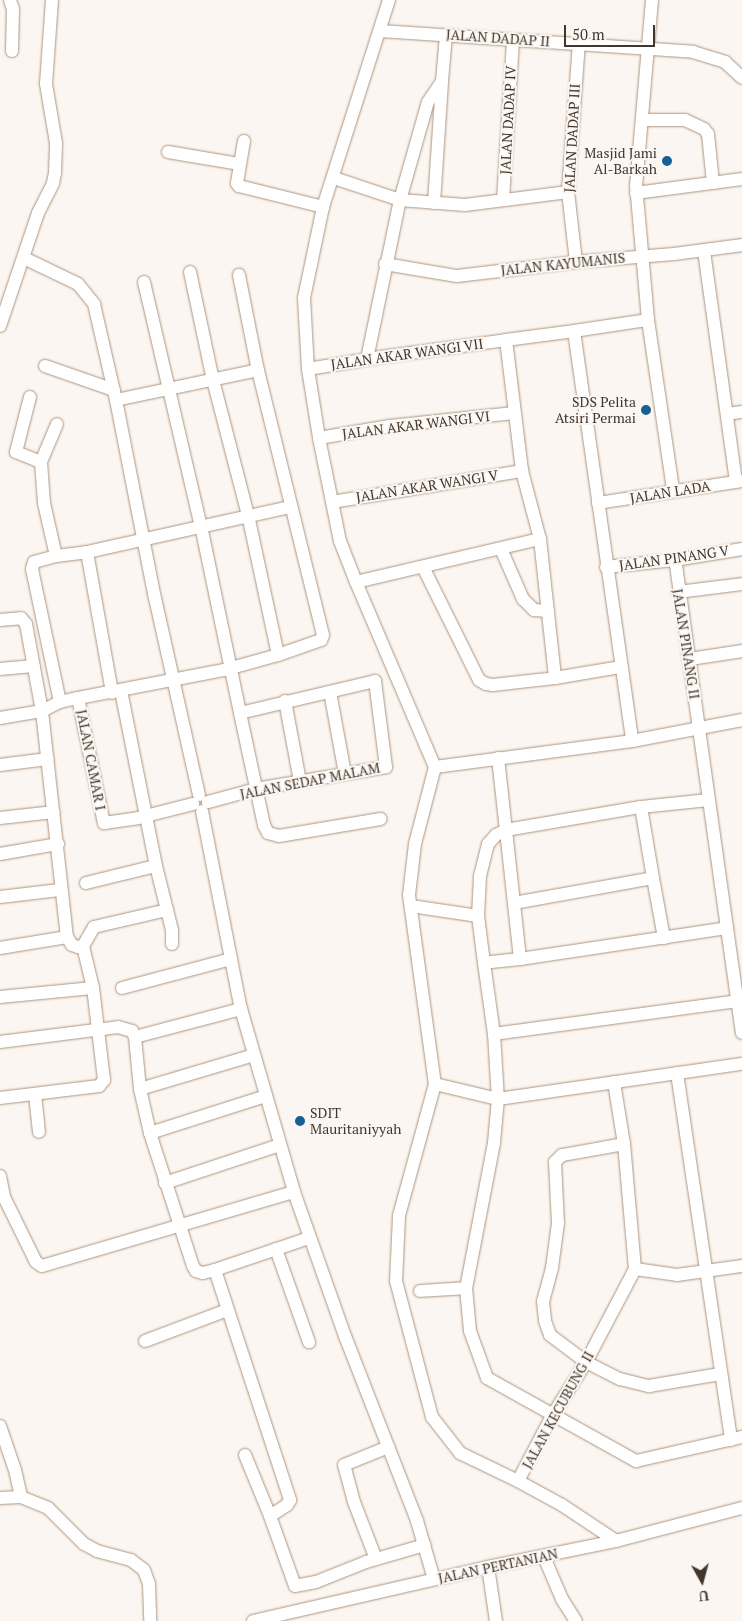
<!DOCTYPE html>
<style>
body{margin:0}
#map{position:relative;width:742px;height:1621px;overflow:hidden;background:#fbf6f1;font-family:"PT Serif",serif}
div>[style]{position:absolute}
.roads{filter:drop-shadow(0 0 1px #ae937f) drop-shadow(0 0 1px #ae937f)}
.minor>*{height:12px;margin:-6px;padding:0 6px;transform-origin:6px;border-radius:6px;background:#fff}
.dots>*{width:14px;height:14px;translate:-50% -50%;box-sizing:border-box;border:2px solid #fbf6f1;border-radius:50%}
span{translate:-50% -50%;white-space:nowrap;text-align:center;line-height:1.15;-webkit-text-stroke:4px #fbf6f1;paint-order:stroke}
.street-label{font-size:14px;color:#42362e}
.poi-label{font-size:14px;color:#42362e}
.right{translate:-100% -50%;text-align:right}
.left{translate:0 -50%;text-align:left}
.north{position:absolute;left:677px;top:1556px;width:50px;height:50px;-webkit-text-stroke:4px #fbf6f1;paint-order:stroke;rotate:173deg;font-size:14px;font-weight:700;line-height:20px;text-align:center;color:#42362e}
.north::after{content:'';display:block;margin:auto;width:18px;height:22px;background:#42362e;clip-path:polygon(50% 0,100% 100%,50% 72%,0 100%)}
.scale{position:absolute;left:564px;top:25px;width:91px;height:22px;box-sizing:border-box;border:2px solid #42362e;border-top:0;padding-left:6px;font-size:15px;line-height:18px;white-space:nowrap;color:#42362e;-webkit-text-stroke:4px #fbf6f1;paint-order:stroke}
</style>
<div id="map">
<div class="roads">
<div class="minor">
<div style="left:10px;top:0;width:9px;rotate:72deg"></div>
<div style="left:13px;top:9px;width:42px;rotate:91.4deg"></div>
<div style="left:389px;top:0;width:217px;rotate:107.7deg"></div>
<div style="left:323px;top:207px;width:93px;rotate:101.8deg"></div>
<div style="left:304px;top:298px;width:71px;rotate:86.8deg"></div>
<div style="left:308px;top:369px;width:70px;rotate:80.9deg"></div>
<div style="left:319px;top:438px;width:105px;rotate:78.5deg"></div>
<div style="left:340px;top:541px;width:44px;rotate:68.7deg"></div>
<div style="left:356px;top:582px;width:189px;rotate:-13.2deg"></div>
<div style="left:652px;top:0;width:186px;rotate:94.9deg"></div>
<div style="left:636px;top:185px;width:136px;rotate:84.9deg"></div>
<div style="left:648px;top:320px;width:172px;rotate:81.6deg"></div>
<div style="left:380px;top:31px;width:314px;rotate:3.8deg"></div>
<div style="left:693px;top:52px;width:34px;rotate:17deg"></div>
<div style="left:725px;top:62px;width:23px;rotate:43deg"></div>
<div style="left:642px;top:120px;width:43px"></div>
<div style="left:685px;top:120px;width:21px;rotate:25deg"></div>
<div style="left:704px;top:129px;width:6px;rotate:51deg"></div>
<div style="left:708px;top:134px;width:49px;rotate:84.2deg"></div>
<div style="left:244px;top:141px;width:43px;rotate:99.5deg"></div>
<div style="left:237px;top:183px;width:4px;rotate:56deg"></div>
<div style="left:239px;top:186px;width:87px;rotate:14deg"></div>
<div style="left:168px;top:152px;width:73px;rotate:9.5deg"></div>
<div style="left:334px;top:178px;width:70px;rotate:18.4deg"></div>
<div style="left:400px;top:200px;width:65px;rotate:4.4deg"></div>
<div style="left:465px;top:205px;width:104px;rotate:-7.2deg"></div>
<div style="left:636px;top:193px;width:107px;rotate:-7.5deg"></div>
<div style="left:503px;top:200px;width:160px;rotate:-86.4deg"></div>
<div style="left:434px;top:203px;width:122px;rotate:-86.2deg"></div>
<div style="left:704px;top:251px;width:233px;rotate:82.1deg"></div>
<div style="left:24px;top:258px;width:60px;rotate:25.7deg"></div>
<div style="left:78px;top:284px;width:26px;rotate:51deg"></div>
<div style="left:94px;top:304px;width:98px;rotate:77.1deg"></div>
<div style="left:116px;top:400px;width:202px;rotate:78.9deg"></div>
<div style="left:155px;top:598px;width:202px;rotate:77.4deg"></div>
<div style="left:576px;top:262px;width:70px;rotate:-96.5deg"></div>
<div style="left:568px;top:192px;width:149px;rotate:-85.8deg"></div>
<div style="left:385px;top:264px;width:73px;rotate:9.5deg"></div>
<div style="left:457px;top:276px;width:120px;rotate:-6.7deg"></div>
<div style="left:576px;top:262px;width:98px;rotate:-4.7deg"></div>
<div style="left:674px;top:254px;width:69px;rotate:-7.5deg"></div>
<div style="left:190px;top:272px;width:110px;rotate:78deg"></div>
<div style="left:213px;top:380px;width:139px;rotate:75.5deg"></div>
<div style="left:248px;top:515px;width:143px;rotate:77.9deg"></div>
<div style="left:144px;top:282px;width:251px;rotate:76.9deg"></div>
<div style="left:201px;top:526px;width:191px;rotate:78.2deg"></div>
<div style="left:240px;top:713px;width:139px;rotate:-13.3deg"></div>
<div style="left:375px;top:681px;width:87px;rotate:82.7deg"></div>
<div style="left:386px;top:767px;width:132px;rotate:170.4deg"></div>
<div style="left:256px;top:789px;width:50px;rotate:164.8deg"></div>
<div style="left:0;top:326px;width:119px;rotate:-71.4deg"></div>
<div style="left:38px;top:213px;width:34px;rotate:-63deg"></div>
<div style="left:53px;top:183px;width:10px;rotate:-79deg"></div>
<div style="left:55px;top:173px;width:30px;rotate:-88deg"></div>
<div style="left:56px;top:143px;width:60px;rotate:-99.6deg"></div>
<div style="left:46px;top:84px;width:84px;rotate:-85.9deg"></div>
<div style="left:574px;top:331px;width:75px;rotate:-8.5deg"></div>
<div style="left:506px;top:340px;width:69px;rotate:-7.5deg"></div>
<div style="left:574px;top:331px;width:414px;rotate:81.9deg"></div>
<div style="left:367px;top:359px;width:162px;rotate:-78.3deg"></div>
<div style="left:400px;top:200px;width:102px;rotate:-74.1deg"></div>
<div style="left:428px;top:102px;width:25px;rotate:-56deg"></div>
<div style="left:442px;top:81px;width:46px;rotate:-85deg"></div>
<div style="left:45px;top:366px;width:73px;rotate:19.2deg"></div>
<div style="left:308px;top:369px;width:74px;rotate:-9.3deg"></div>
<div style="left:381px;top:357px;width:126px;rotate:-7.7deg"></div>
<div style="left:506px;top:340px;width:132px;rotate:83deg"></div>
<div style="left:522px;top:471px;width:70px;rotate:75.2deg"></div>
<div style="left:540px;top:539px;width:140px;rotate:83.8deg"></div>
<div style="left:30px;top:397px;width:57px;rotate:104.3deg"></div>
<div style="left:16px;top:452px;width:27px;rotate:22deg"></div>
<div style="left:116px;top:400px;width:145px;rotate:-11.9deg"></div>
<div style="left:727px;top:414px;width:15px;rotate:-8deg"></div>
<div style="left:319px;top:438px;width:72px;rotate:-9.6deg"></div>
<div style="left:390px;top:426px;width:125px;rotate:-6deg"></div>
<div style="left:332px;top:502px;width:193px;rotate:-9.3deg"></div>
<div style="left:598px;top:503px;width:146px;rotate:-8.7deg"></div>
<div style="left:501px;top:549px;width:55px;rotate:66.3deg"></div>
<div style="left:523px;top:599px;width:16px;rotate:45deg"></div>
<div style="left:534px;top:610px;width:14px;rotate:4deg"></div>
<div style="left:87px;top:552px;width:143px;rotate:79.9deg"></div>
<div style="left:56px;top:556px;width:54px;rotate:-102.8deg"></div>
<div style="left:44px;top:503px;width:41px;rotate:-94.2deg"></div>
<div style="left:41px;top:462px;width:41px;rotate:-67.2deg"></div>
<div style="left:423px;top:567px;width:126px;rotate:63.6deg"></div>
<div style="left:479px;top:680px;width:8px;rotate:30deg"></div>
<div style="left:486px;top:684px;width:7px;rotate:8deg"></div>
<div style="left:493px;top:685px;width:62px;rotate:-6.4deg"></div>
<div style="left:555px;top:678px;width:67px;rotate:-9.5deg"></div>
<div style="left:606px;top:567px;width:69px;rotate:-5.8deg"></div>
<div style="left:675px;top:560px;width:68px;rotate:-9.3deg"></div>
<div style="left:356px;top:582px;width:201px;rotate:66.9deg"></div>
<div style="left:435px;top:767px;width:80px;rotate:104.6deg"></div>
<div style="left:415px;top:844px;width:51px;rotate:96.7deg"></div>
<div style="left:409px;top:895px;width:191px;rotate:82.2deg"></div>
<div style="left:435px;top:1084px;width:137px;rotate:105.3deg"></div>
<div style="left:399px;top:1216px;width:65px;rotate:92.6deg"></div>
<div style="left:396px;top:1281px;width:141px;rotate:75.2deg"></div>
<div style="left:432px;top:1417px;width:46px;rotate:52.1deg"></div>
<div style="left:460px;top:1453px;width:64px;rotate:25.8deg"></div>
<div style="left:518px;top:1481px;width:73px;rotate:-62.4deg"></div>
<div style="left:552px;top:1416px;width:64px;rotate:-57.8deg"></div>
<div style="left:586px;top:1362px;width:105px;rotate:-62.2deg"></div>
<div style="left:635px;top:1269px;width:125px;rotate:-95deg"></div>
<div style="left:624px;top:1144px;width:63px;rotate:-99.2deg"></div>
<div style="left:678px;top:592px;width:64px;rotate:-7.1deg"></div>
<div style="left:0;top:620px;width:21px;rotate:-5deg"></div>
<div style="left:21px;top:618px;width:8px;rotate:50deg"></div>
<div style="left:26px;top:624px;width:88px;rotate:79.6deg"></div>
<div style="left:42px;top:711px;width:227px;rotate:83.7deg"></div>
<div style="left:67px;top:937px;width:9px;rotate:58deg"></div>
<div style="left:72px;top:945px;width:6px;rotate:18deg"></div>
<div style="left:78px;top:947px;width:5px;rotate:-11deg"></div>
<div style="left:690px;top:659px;width:53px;rotate:-8.7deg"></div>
<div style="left:0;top:669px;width:34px;rotate:-5deg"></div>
<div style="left:330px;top:692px;width:83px;rotate:79.6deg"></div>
<div style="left:78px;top:698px;width:128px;rotate:78.3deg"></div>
<div style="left:104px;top:823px;width:34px;rotate:-8deg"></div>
<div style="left:138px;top:818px;width:57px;rotate:-14.3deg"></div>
<div style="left:285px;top:701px;width:81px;rotate:79.4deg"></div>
<div style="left:60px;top:702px;width:136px;rotate:-101.9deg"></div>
<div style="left:32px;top:569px;width:7px;rotate:-74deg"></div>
<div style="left:34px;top:562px;width:23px;rotate:-15deg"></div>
<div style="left:56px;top:556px;width:31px;rotate:-7deg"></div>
<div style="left:87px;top:552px;width:208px;rotate:-12.5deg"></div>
<div style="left:240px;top:713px;width:115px;rotate:77.9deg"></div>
<div style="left:264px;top:825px;width:9px;rotate:63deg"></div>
<div style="left:268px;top:833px;width:11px;rotate:15deg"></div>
<div style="left:279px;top:836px;width:103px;rotate:-9.5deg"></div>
<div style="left:0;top:718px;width:43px;rotate:-9.5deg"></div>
<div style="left:42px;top:711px;width:20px;rotate:-27deg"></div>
<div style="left:60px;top:702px;width:18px;rotate:-13deg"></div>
<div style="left:78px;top:698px;width:149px;rotate:-10.9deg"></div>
<div style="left:224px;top:670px;width:56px;rotate:-15.5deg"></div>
<div style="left:278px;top:655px;width:46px;rotate:-19.2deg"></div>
<div style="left:321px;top:640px;width:5px;rotate:-68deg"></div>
<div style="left:323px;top:635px;width:277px;rotate:-103.8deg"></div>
<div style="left:257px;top:366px;width:93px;rotate:-101.2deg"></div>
<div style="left:498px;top:758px;width:72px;rotate:83.7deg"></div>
<div style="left:506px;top:830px;width:137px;rotate:-9.7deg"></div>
<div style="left:641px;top:807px;width:68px;rotate:-5.9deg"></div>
<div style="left:0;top:765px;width:48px;rotate:-7.1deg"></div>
<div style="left:435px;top:767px;width:199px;rotate:-7.5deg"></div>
<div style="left:632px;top:741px;width:112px;rotate:-10.8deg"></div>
<div style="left:641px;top:807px;width:72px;rotate:80.4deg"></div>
<div style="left:202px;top:811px;width:202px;rotate:78.9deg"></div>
<div style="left:241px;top:1009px;width:191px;rotate:73.8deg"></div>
<div style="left:294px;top:1192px;width:153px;rotate:70.5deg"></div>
<div style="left:345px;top:1336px;width:199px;rotate:68.7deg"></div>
<div style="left:417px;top:1521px;width:60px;rotate:73.7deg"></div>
<div style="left:0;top:818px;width:54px;rotate:-6.3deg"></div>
<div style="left:0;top:854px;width:59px;rotate:-9.8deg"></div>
<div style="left:86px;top:883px;width:72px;rotate:-13.7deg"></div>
<div style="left:0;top:897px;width:60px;rotate:-6.7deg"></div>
<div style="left:514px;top:903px;width:141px;rotate:-10.2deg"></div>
<div style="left:653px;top:878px;width:61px;rotate:79.6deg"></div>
<div style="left:411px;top:906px;width:68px;rotate:8.5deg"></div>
<div style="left:478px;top:916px;width:47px;rotate:82.7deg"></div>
<div style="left:167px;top:910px;width:21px;rotate:76deg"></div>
<div style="left:172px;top:930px;width:14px;rotate:90deg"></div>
<div style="left:478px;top:916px;width:40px;rotate:-87.1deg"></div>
<div style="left:480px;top:876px;width:33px;rotate:-76deg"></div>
<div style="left:488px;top:844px;width:12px;rotate:-48deg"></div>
<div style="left:496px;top:835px;width:11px;rotate:-27deg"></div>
<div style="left:506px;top:830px;width:130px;rotate:83.8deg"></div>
<div style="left:520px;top:959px;width:209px;rotate:-8.5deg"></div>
<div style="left:727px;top:928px;width:372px;rotate:-98deg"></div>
<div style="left:727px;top:928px;width:106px;rotate:81.9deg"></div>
<div style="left:0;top:948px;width:68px;rotate:-9.3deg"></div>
<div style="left:520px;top:959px;width:36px;rotate:174deg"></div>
<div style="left:484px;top:963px;width:72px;rotate:82deg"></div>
<div style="left:494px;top:1034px;width:65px;rotate:86.5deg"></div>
<div style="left:498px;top:1099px;width:44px;rotate:95.2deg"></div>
<div style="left:494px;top:1143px;width:148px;rotate:100.9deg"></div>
<div style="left:466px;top:1288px;width:43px;rotate:84.7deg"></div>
<div style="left:470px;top:1331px;width:50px;rotate:70.1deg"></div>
<div style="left:487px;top:1378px;width:171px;rotate:29.1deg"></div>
<div style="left:636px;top:1461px;width:109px;rotate:-12.8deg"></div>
<div style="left:122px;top:988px;width:113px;rotate:-14.9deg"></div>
<div style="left:0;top:997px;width:93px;rotate:-5.5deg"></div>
<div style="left:494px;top:1034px;width:245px;rotate:-7.7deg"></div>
<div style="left:135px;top:1037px;width:110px;rotate:-14.8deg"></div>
<div style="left:0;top:1042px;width:119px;rotate:-7.2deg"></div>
<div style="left:118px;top:1027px;width:15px;rotate:16deg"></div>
<div style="left:132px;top:1031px;width:7px;rotate:63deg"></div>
<div style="left:135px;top:1037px;width:52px;rotate:84.5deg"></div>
<div style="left:140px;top:1089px;width:45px;rotate:77.2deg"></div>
<div style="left:150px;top:1133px;width:140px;rotate:72.1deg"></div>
<div style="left:193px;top:1266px;width:6px;rotate:59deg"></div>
<div style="left:196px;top:1271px;width:7px;rotate:16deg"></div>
<div style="left:203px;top:1273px;width:12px;rotate:-14deg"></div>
<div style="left:215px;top:1270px;width:99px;rotate:-18.8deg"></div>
<div style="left:677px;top:1073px;width:371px;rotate:81.6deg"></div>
<div style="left:435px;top:1084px;width:65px;rotate:13.4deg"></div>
<div style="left:498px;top:1099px;width:246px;rotate:-8.2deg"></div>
<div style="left:140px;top:1089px;width:119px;rotate:-16.6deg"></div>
<div style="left:35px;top:1094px;width:38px;rotate:84deg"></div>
<div style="left:0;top:1098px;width:100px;rotate:-6.9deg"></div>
<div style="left:99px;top:1086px;width:8px;rotate:-50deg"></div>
<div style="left:104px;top:1080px;width:93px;rotate:-96.8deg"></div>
<div style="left:93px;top:988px;width:43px;rotate:-103.4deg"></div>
<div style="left:83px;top:946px;width:22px;rotate:-60deg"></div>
<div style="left:94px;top:927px;width:75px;rotate:-13.1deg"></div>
<div style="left:167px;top:910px;width:45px;rotate:-104deg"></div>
<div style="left:156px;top:866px;width:178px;rotate:-101.3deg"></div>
<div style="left:150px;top:1133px;width:122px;rotate:-17.7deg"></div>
<div style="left:624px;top:1144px;width:63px;rotate:169.9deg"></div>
<div style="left:562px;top:1155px;width:10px;rotate:135deg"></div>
<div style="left:555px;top:1162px;width:61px;rotate:87.2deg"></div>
<div style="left:558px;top:1223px;width:45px;rotate:97.6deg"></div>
<div style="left:552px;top:1268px;width:34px;rotate:105deg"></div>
<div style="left:543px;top:1301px;width:20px;rotate:84deg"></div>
<div style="left:545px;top:1321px;width:15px;rotate:70deg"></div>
<div style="left:550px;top:1335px;width:45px;rotate:36.9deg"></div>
<div style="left:586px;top:1362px;width:38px;rotate:27deg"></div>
<div style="left:620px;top:1379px;width:30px;rotate:14deg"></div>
<div style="left:649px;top:1386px;width:72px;rotate:-9.6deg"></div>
<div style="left:0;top:1176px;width:21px;rotate:79deg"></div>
<div style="left:4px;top:1197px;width:72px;rotate:63.8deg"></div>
<div style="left:36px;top:1262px;width:7px;rotate:34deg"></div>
<div style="left:42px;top:1266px;width:263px;rotate:-16.4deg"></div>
<div style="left:165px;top:1183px;width:121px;rotate:-18.3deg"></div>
<div style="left:276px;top:1249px;width:99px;rotate:70.5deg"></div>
<div style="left:635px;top:1269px;width:42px;rotate:8.1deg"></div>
<div style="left:677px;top:1275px;width:66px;rotate:-7.9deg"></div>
<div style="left:215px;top:1270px;width:242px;rotate:71.9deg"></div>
<div style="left:290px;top:1500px;width:6px;rotate:121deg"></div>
<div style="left:287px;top:1505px;width:20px;rotate:147deg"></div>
<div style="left:270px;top:1516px;width:74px;rotate:70.3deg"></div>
<div style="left:295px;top:1586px;width:21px;rotate:-11deg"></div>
<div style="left:316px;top:1582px;width:54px;rotate:-21.8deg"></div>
<div style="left:366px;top:1562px;width:61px;rotate:-16.1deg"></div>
<div style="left:420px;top:1291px;width:46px;rotate:-3.7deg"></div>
<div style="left:145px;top:1341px;width:88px;rotate:-20.7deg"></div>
<div style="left:0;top:1426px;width:46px;rotate:71.2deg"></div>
<div style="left:15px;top:1470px;width:28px;rotate:77deg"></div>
<div style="left:21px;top:1497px;width:29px;rotate:22deg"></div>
<div style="left:48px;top:1508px;width:51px;rotate:45deg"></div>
<div style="left:84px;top:1544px;width:15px;rotate:28deg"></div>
<div style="left:97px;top:1551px;width:35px;rotate:15deg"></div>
<div style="left:131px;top:1560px;width:16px;rotate:38deg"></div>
<div style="left:144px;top:1570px;width:15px;rotate:70deg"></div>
<div style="left:149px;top:1584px;width:37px;rotate:88deg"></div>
<div style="left:245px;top:1455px;width:66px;rotate:67.7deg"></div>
<div style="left:518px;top:1481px;width:50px;rotate:28.6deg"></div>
<div style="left:562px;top:1505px;width:65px;rotate:33.7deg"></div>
<div style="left:0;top:1498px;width:21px;rotate:-3deg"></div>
<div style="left:544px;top:1557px;width:46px;rotate:66.8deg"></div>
<div style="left:562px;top:1599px;width:26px;rotate:58deg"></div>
<div style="left:376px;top:1559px;width:61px;rotate:-111.1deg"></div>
<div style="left:354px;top:1502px;width:38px;rotate:-105deg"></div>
<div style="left:344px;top:1465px;width:48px;rotate:-22.2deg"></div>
<div style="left:488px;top:1567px;width:55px;rotate:81.6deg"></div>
<div style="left:253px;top:1621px;width:241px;rotate:-12.9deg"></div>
<div style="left:488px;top:1567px;width:131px;rotate:-11.5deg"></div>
<div style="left:616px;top:1541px;width:130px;rotate:-14.7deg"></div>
</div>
</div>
<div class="dots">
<div style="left:667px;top:161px;background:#176094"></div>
<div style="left:646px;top:410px;background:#176094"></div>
<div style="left:300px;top:1121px;background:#176094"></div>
</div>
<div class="street-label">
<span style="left:498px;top:38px;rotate:4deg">JALAN DADAP II</span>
<span style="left:508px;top:120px;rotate:-87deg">JALAN DADAP IV</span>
<span style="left:572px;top:138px;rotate:-87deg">JALAN DADAP III</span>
<span style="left:563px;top:264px;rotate:-6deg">JALAN KAYUMANIS</span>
<span style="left:407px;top:354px;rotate:-8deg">JALAN AKAR WANGI VII</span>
<span style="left:416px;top:425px;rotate:-7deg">JALAN AKAR WANGI VI</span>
<span style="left:427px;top:486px;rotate:-9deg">JALAN AKAR WANGI V</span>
<span style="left:670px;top:492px;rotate:-9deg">JALAN LADA</span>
<span style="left:674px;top:558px;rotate:-8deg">JALAN PINANG V</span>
<span style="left:686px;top:644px;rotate:81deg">JALAN PINANG II</span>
<span style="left:91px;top:760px;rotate:79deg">JALAN CAMAR I</span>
<span style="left:310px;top:781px;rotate:-11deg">JALAN SEDAP MALAM</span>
<span style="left:558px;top:1410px;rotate:-61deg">JALAN KECUBUNG II</span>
<span style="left:498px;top:1566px;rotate:-12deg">JALAN PERTANIAN</span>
</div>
<div class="poi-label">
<span class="right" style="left:657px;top:161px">Masjid Jami<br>Al-Barkah</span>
<span class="right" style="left:636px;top:410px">SDS Pelita<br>Atsiri Permai</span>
<span class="left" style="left:310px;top:1121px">SDIT<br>Mauritaniyyah</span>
</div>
<div class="north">U</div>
<div class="scale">50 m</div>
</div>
